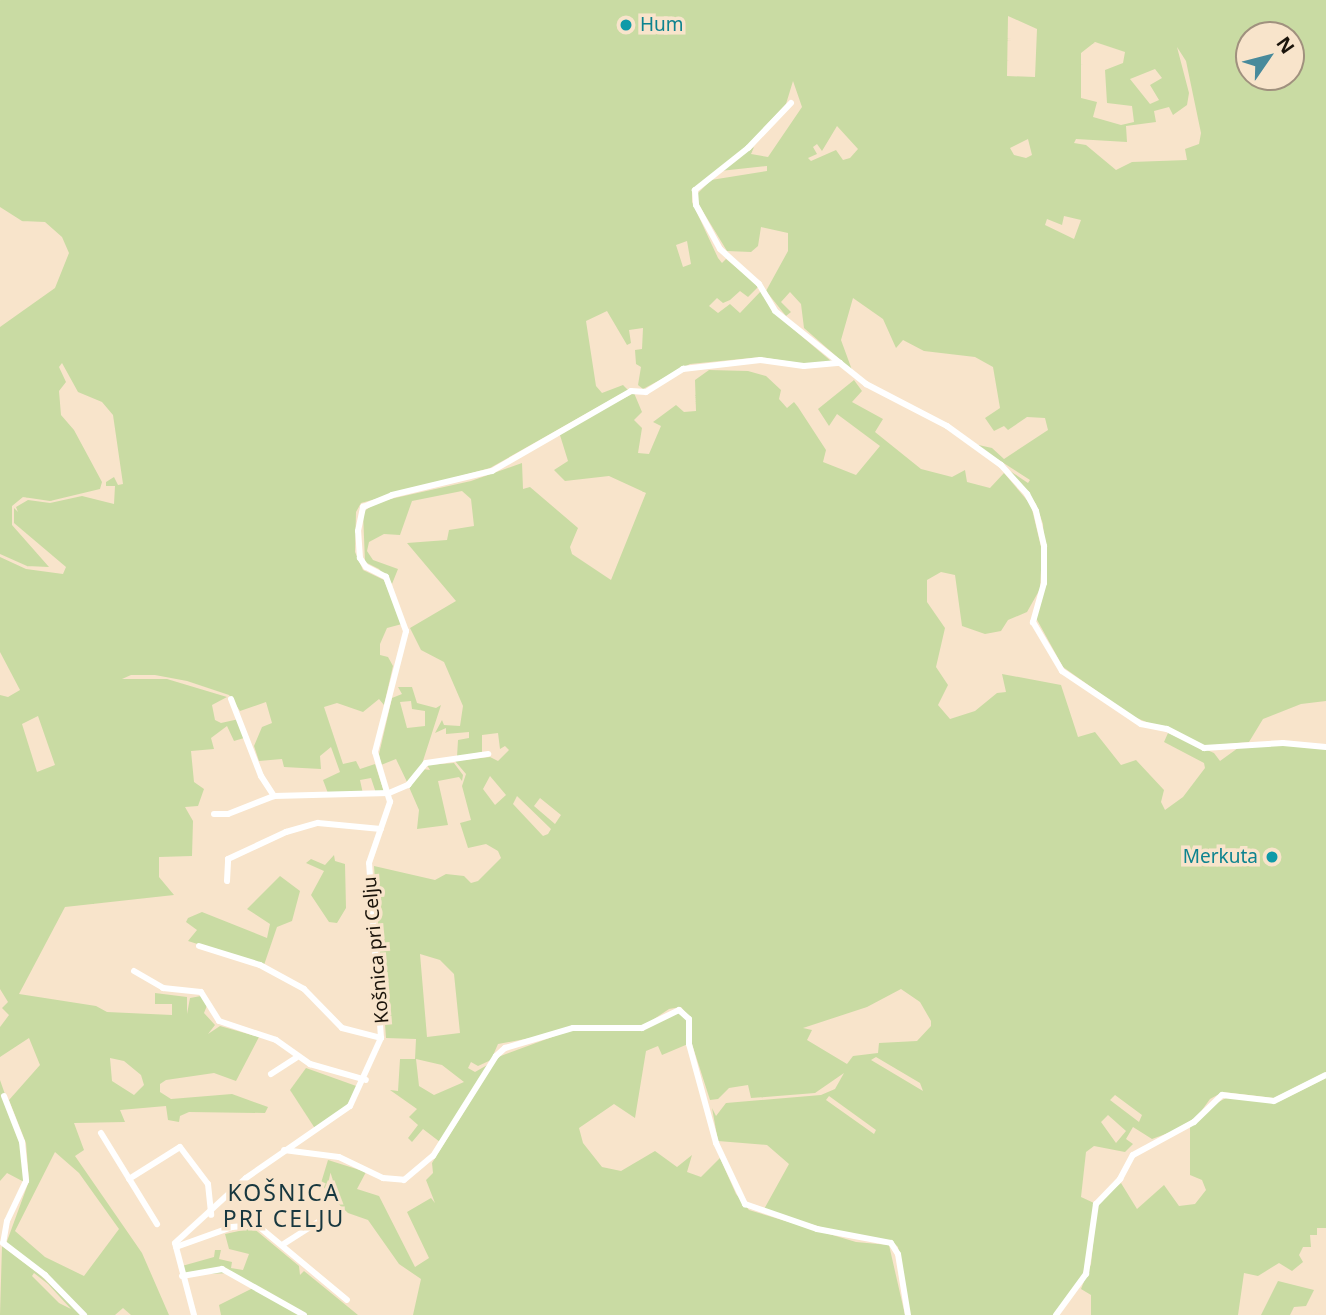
<!DOCTYPE html>
<meta charset="utf-8">
<style>
body{margin:0}
#map{position:relative;width:1326px;height:1315px;overflow:hidden;background:#f8e4cb;font-family:"Noto Sans",sans-serif}
div>[style]{position:absolute}
.green>*{inset:0;background:#c9dba3}
.minor>*{height:6px;margin:-3px;padding:0 3px;transform-origin:3px;border-radius:3px;background:#fff}
.dots>*{width:19px;height:19px;translate:-50% -50%;box-sizing:border-box;border:4px solid #f8e4cb;border-radius:50%}
span{translate:-50% -50%;white-space:nowrap;text-align:center;line-height:1.15;-webkit-text-stroke:7px #f8e4cb;paint-order:stroke}
.culture-label{font-size:19px;color:#0d838f}
.left{translate:0 -50%;text-align:left}
.right{translate:-100% -50%;text-align:right}
.street-label{font-size:19px;color:#1b140b}
.quarter-label{font-size:23px;color:#17373f;letter-spacing:2px}
.north{position:absolute;left:1235px;top:21px;width:70px;height:70px;box-sizing:border-box;background:#f8e4cb;border:2px solid #a0917e;border-radius:50%;rotate:55deg;font-size:19px;font-weight:700;line-height:28px;text-align:center;color:#1b140b}
.north::after{content:'';display:block;margin:auto;width:24px;height:32px;background:#488a9b;clip-path:polygon(50% 0,100% 100%,50% 72%,0 100%)}
</style>
<div id="map">
<div class="green">
<div style="clip-path:polygon(evenodd,0 0,1326px 0,1326px 701px,1301px 704px,1263px 719px,1249px 742px,1204px 746px,1132px 716px,1063px 667px,1036px 618px,1046px 581px,1043px 524px,1036px 504px,1010px 471px,1028px 483px,1030px 480px,974px 444px,992px 448px,1004px 459px,1048px 430px,1045px 418px,1027px 417px,1008px 430px,1004px 426px,994px 431px,985px 418px,1000px 408px,993px 367px,975px 357px,924px 351px,903px 340px,896px 348px,883px 319px,853px 298px,841px 340px,852px 370px,804px 328px,801px 304px,790px 292px,781px 302px,791px 312px,786px 316px,766px 291px,788px 251px,788px 233px,761px 227px,758px 246px,751px 252px,727px 251px,699px 205px,697px 194px,711px 180px,767px 171px,767px 166px,720px 171px,754px 147px,751px 154px,768px 157px,802px 107px,793px 81px,786px 104px,746px 147px,692px 190px,692px 202px,718px 258px,722px 263px,726px 259px,759px 286px,748px 297px,740px 291px,730px 300px,723px 303px,717px 298px,709px 306px,718px 313px,730px 304px,740px 313px,761px 291px,772px 311px,832px 362px,805px 364px,761px 357px,690px 364px,643px 389px,638px 385px,641px 367px,636px 364px,635px 350px,642px 349px,643px 328px,629px 330px,631px 343px,627px 345px,607px 311px,586px 321px,596px 386px,602px 393px,623px 385px,628px 390px,490px 468px,361px 503px,356px 512px,355px 552px,363px 570px,384px 580px,402px 624px,387px 628px,380px 644px,380px 655px,388px 657px,393px 666px,384px 705px,379px 699px,363px 712px,337px 703px,324px 707px,343px 764px,356px 761px,360px 769px,375px 764px,384px 792px,376px 793px,371px 778px,360px 780px,363px 794px,329px 796px,323px 780px,340px 772px,331px 747px,320px 756px,321px 769px,284px 767px,282px 759px,259px 761px,254px 746px,262px 727px,272px 723px,266px 702px,240px 711px,229px 695px,187px 681px,155px 675px,131px 675px,122px 679px,167px 679px,227px 697px,212px 705px,215px 720px,221px 723px,239px 719px,244px 738px,234px 741px,227px 726px,211px 738px,214px 749px,191px 751px,194px 782px,204px 789px,198px 806px,185px 807px,193px 821px,192px 856px,159px 857px,159px 877px,174px 895px,65px 907px,19px 994px,96px 1006px,107px 1012px,172px 1015px,172px 1004px,155px 1004px,155px 993px,187px 997px,187px 1014px,190px 998px,201px 996px,208px 1003px,204px 1013px,215px 1025px,208px 1034px,220px 1026px,259px 1037px,236px 1081px,214px 1073px,166px 1080px,160px 1084px,160px 1092px,171px 1099px,232px 1094px,268px 1107px,265px 1113px,189px 1112px,180px 1116px,179px 1122px,168px 1120px,166px 1106px,120px 1110px,125px 1122px,74px 1123px,84px 1150px,75px 1156px,142px 1253px,169px 1315px,131px 1315px,123px 1308px,115px 1315px,86px 1315px,6px 1244px,29px 1181px,26px 1143px,9px 1100px,40px 1065px,29px 1038px,0 1057px,0 1027px,9px 1015px,2px 1008px,8px 1002px,0 989px,0 695px,8px 697px,20px 690px,0 652px,0 557px,26px 569px,63px 574px,66px 567px,14px 523px,14px 508px,18px 512px,16px 507px,28px 500px,50px 503px,82px 496px,114px 504px,115px 486px,106px 486px,106px 482px,114px 477px,118px 485px,123px 484px,113px 415px,102px 402px,78px 392px,62px 363px,59px 367px,66px 382px,59px 391px,61px 415px,74px 430px,102px 482px,100px 489px,50px 501px,23px 497px,12px 506px,12px 525px,49px 567px,27px 566px,0 554px,0 327px,55px 288px,69px 253px,62px 237px,45px 222px,22px 221px,0 207px,0 0,1008px 16px,1037px 29px,1035px 77px,1007px 76px,1008px 16px,0 0,1249px 35px,1291px 35px,1291px 77px,1249px 77px,1249px 35px,0 0,1095px 42px,1125px 52px,1123px 63px,1105px 70px,1107px 103px,1132px 106px,1134px 122px,1121px 125px,1093px 117px,1097px 102px,1081px 98px,1081px 53px,1095px 42px,0 0,1177px 47px,1186px 61px,1201px 133px,1199px 144px,1185px 149px,1187px 160px,1132px 162px,1116px 170px,1086px 145px,1074px 143px,1076px 139px,1127px 142px,1126px 126px,1156px 122px,1154px 111px,1169px 107px,1173px 115px,1187px 105px,1189px 93px,1177px 47px,0 0,1155px 69px,1162px 78px,1150px 85px,1159px 100px,1150px 104px,1130px 79px,1155px 69px,0 0,837px 126px,858px 149px,850px 158px,843px 160px,836px 150px,811px 161px,808px 158px,817px 154px,813px 147px,817px 144px,822px 151px,837px 126px,0 0,1028px 139px,1032px 155px,1026px 158px,1014px 155px,1010px 148px,1028px 139px,0 0,1064px 216px,1081px 220px,1074px 239px,1045px 225px,1047px 219px,1062px 225px,1064px 216px,0 0,687px 241px,691px 264px,683px 267px,676px 245px,687px 241px,0 0,38px 716px,55px 765px,37px 772px,22px 724px,38px 716px,0 0,110px 1058px,124px 1061px,141px 1075px,144px 1085px,134px 1095px,112px 1081px,110px 1058px,0 0,55px 1152px,79px 1173px,119px 1229px,84px 1276px,45px 1257px,15px 1231px,55px 1152px)"></div>
<div style="clip-path:polygon(evenodd,709px 370px,748px 371px,766px 376px,781px 390px,779px 399px,787px 408px,794px 402px,798px 407px,826px 450px,823px 462px,856px 475px,880px 446px,837px 414px,829px 426px,818px 409px,854px 380px,862px 391px,852px 402px,883px 419px,875px 432px,921px 469px,952px 477px,965px 470px,967px 482px,990px 488px,1004px 473px,1031px 505px,1042px 551px,1040px 589px,1027px 612px,1008px 620px,1001px 631px,985px 634px,962px 626px,955px 575px,941px 572px,927px 580px,927px 602px,945px 628px,936px 667px,948px 685px,938px 705px,950px 719px,975px 711px,997px 693px,1006px 692px,1002px 674px,1061px 685px,1078px 737px,1095px 732px,1121px 765px,1136px 760px,1164px 790px,1161px 802px,1165px 810px,1183px 797px,1205px 768px,1204px 763px,1164px 742px,1168px 733px,1214px 753px,1220px 761px,1238px 748px,1283px 745px,1326px 749px,1326px 1072px,1274px 1098px,1223px 1092px,1210px 1099px,1197px 1117px,1171px 1132px,1152px 1139px,1133px 1127px,1126px 1139px,1133px 1144px,1125px 1152px,1094px 1146px,1086px 1152px,1081px 1197px,1094px 1203px,1089px 1247px,1083px 1274px,1054px 1315px,910px 1315px,898px 1247px,892px 1241px,857px 1237px,763px 1211px,789px 1164px,767px 1145px,718px 1141px,712px 1108px,716px 1116px,726px 1103px,821px 1095px,835px 1089px,844px 1073px,815px 1093px,751px 1098px,748px 1085px,729px 1088px,718px 1099px,710px 1100px,692px 1044px,692px 1020px,681px 1007px,669px 1009px,642px 1027px,594px 1026px,498px 1044px,491px 1060px,478px 1066px,471px 1062px,468px 1068px,475px 1072px,489px 1064px,440px 1142px,423px 1129px,412px 1142px,408px 1138px,418px 1125px,409px 1117px,417px 1109px,390px 1090px,398px 1091px,400px 1059px,415px 1059px,416px 1039px,386px 1038px,374px 866px,435px 880px,446px 874px,464px 876px,471px 883px,478px 881px,501px 858px,498px 851px,486px 844px,468px 848px,460px 823px,471px 820px,462px 786px,466px 774px,455px 761px,490px 757px,498px 761px,509px 750px,505px 746px,500px 749px,498px 733px,482px 735px,482px 752px,457px 757px,458px 740px,469px 738px,469px 732px,446px 734px,446px 728px,435px 733px,442px 720px,444px 725px,460px 726px,463px 706px,444px 662px,421px 650px,410px 628px,456px 601px,407px 543px,447px 540px,449px 530px,474px 526px,471px 499px,462px 491px,412px 501px,400px 535px,384px 534px,369px 542px,367px 551px,373px 560px,398px 569px,392px 584px,379px 569px,365px 562px,363px 512px,377px 502px,471px 481px,522px 463px,523px 489px,530px 487px,578px 528px,570px 547px,572px 554px,611px 580px,646px 493px,609px 476px,565px 481px,554px 470px,568px 461px,559px 432px,634px 393px,642px 412px,634px 420px,642px 428px,638px 453px,649px 454px,661px 426px,653px 422px,676px 405px,684px 412px,696px 411px,695px 380px,709px 370px,490px 776px,506px 795px,495px 805px,483px 789px,490px 776px,709px 370px,517px 796px,551px 829px,548px 834px,543px 836px,513px 804px,517px 796px,709px 370px,540px 798px,561px 815px,555px 824px,534px 806px,540px 798px,709px 370px,420px 954px,440px 960px,454px 974px,460px 1033px,427px 1037px,420px 954px,709px 370px,901px 989px,920px 1002px,931px 1021px,931px 1026px,917px 1041px,879px 1043px,878px 1053px,853px 1056px,847px 1064px,807px 1040px,812px 1030px,803px 1028px,867px 1007px,901px 989px,709px 370px,876px 1057px,920px 1083px,923px 1091px,871px 1060px,876px 1057px,709px 370px,416px 1059px,442px 1065px,464px 1082px,434px 1095px,419px 1086px,416px 1059px,709px 370px,1115px 1095px,1142px 1115px,1139px 1122px,1110px 1100px,1115px 1095px,709px 370px,829px 1096px,876px 1130px,874px 1134px,826px 1100px,829px 1096px,709px 370px,1108px 1115px,1126px 1131px,1116px 1143px,1101px 1122px,1108px 1115px)"></div>
<div style="clip-path:polygon(evenodd,398px 687px,412px 687px,417px 703px,436px 708px,441px 705px,422px 764px,408px 784px,396px 759px,381px 765px,379px 754px,392px 698px,402px 694px,398px 687px,411px 701px,412px 709px,425px 711px,425px 726px,407px 728px,400px 702px,411px 701px)"></div>
<div style="clip-path:polygon(454px 763px,463px 775px,462px 781px,459px 777px,438px 781px,448px 825px,417px 829px,419px 810px,409px 787px,422px 769px,430px 770px,427px 765px)"></div>
<div style="clip-path:polygon(334px 855px,335px 861px,345px 864px,346px 908px,337px 923px,329px 922px,311px 895px,324px 871px,306px 863px,311px 859px,325px 865px)"></div>
<div style="clip-path:polygon(280px 876px,300px 891px,292px 921px,277px 927px,264px 965px,188px 941px,197px 930px,186px 922px,188px 918px,202px 912px,267px 938px,270px 924px,247px 909px)"></div>
<div style="clip-path:polygon(675px 1011px,687px 1019px,688px 1044px,662px 1055px,658px 1046px,646px 1051px,635px 1118px,614px 1104px,579px 1128px,583px 1143px,602px 1167px,621px 1171px,655px 1151px,677px 1167px,692px 1155px,687px 1172px,701px 1177px,720px 1158px,736px 1194px,749px 1210px,856px 1242px,889px 1245px,905px 1315px,413px 1315px,421px 1279px,399px 1264px,368px 1220px,348px 1213px,330px 1196px,321px 1183px,328px 1160px,366px 1172px,357px 1189px,379px 1196px,415px 1267px,429px 1258px,407px 1212px,431px 1198px,435px 1203px,426px 1180px,433px 1173px,432px 1163px,498px 1057px,574px 1029px,644px 1029px)"></div>
<div style="clip-path:polygon(306px 1068px,359px 1087px,345px 1108px,316px 1130px,290px 1090px)"></div>
<div style="clip-path:polygon(1326px 1078px,1326px 1228px,1317px 1228px,1317px 1235px,1310px 1235px,1311px 1247px,1303px 1247px,1299px 1255px,1303px 1262px,1292px 1271px,1279px 1263px,1258px 1276px,1244px 1273px,1238px 1315px,1091px 1315px,1091px 1295px,1081px 1289px,1091px 1264px,1097px 1206px,1104px 1197px,1121px 1183px,1137px 1209px,1164px 1185px,1179px 1206px,1195px 1204px,1206px 1190px,1202px 1180px,1190px 1175px,1190px 1126px,1209px 1107px,1228px 1097px,1278px 1102px)"></div>
<div style="clip-path:polygon(0 1080px,20px 1137px,26px 1183px,7px 1173px,0 1181px)"></div>
<div style="clip-path:polygon(253px 1228px,299px 1266px,300px 1275px,304px 1271px,358px 1315px,305px 1315px,230px 1273px,186px 1275px,182px 1266px,214px 1257px,215px 1250px,221px 1250px,219px 1259px,232px 1262px,231px 1268px,243px 1270px,249px 1254px,229px 1249px,225px 1234px)"></div>
<div style="clip-path:polygon(evenodd,2px 1246px,39px 1274px,82px 1315px,0 1315px,2px 1246px,34px 1273px,48px 1284px,71px 1309px,59px 1303px,32px 1276px,34px 1273px)"></div>
<div style="clip-path:polygon(1278px 1281px,1314px 1290px,1306px 1306px,1294px 1307px,1290px 1315px,1261px 1315px)"></div>
<div style="clip-path:polygon(253px 1288px,301px 1315px,221px 1315px,219px 1305px)"></div>
</div>
<div class="minor">
<div style="left:791px;top:103px;width:62px;rotate:133.7deg"></div>
<div style="left:748px;top:148px;width:68px;rotate:141.6deg"></div>
<div style="left:695px;top:190px;width:15px;rotate:86deg"></div>
<div style="left:696px;top:205px;width:50px;rotate:61.4deg"></div>
<div style="left:720px;top:249px;width:52px;rotate:41.9deg"></div>
<div style="left:759px;top:284px;width:31px;rotate:59deg"></div>
<div style="left:775px;top:311px;width:117px;rotate:38.7deg"></div>
<div style="left:866px;top:384px;width:91px;rotate:27.4deg"></div>
<div style="left:947px;top:426px;width:67px;rotate:35.8deg"></div>
<div style="left:1001px;top:465px;width:39px;rotate:48deg"></div>
<div style="left:1027px;top:494px;width:19px;rotate:62deg"></div>
<div style="left:1036px;top:511px;width:36px;rotate:77deg"></div>
<div style="left:1044px;top:546px;width:37px;rotate:90deg"></div>
<div style="left:1044px;top:583px;width:41px;rotate:105.8deg"></div>
<div style="left:1033px;top:622px;width:57px;rotate:59.4deg"></div>
<div style="left:1062px;top:671px;width:95px;rotate:33.9deg"></div>
<div style="left:1141px;top:724px;width:26px;rotate:11deg"></div>
<div style="left:1167px;top:729px;width:42px;rotate:27.2deg"></div>
<div style="left:1204px;top:748px;width:79px;rotate:-3.6deg"></div>
<div style="left:1283px;top:743px;width:43px;rotate:5.3deg"></div>
<div style="left:231px;top:699px;width:83px;rotate:68.7deg"></div>
<div style="left:261px;top:776px;width:24px;rotate:57deg"></div>
<div style="left:214px;top:814px;width:14px"></div>
<div style="left:228px;top:814px;width:49px;rotate:-21.4deg"></div>
<div style="left:274px;top:796px;width:115px;rotate:-1.5deg"></div>
<div style="left:389px;top:793px;width:21px;rotate:-23deg"></div>
<div style="left:408px;top:785px;width:28px;rotate:-51deg"></div>
<div style="left:426px;top:763px;width:63px;rotate:-8.3deg"></div>
<div style="left:227px;top:881px;width:22px;rotate:-87deg"></div>
<div style="left:228px;top:859px;width:64px;rotate:-25deg"></div>
<div style="left:286px;top:832px;width:33px;rotate:-16deg"></div>
<div style="left:318px;top:823px;width:63px;rotate:5.4deg"></div>
<div style="left:199px;top:946px;width:64px;rotate:17.3deg"></div>
<div style="left:260px;top:965px;width:50px;rotate:28.6deg"></div>
<div style="left:304px;top:989px;width:54px;rotate:45.7deg"></div>
<div style="left:342px;top:1028px;width:40px;rotate:14.4deg"></div>
<div style="left:134px;top:971px;width:34px;rotate:30deg"></div>
<div style="left:163px;top:988px;width:38px;rotate:6deg"></div>
<div style="left:201px;top:992px;width:34px;rotate:58deg"></div>
<div style="left:219px;top:1021px;width:60px;rotate:18.4deg"></div>
<div style="left:276px;top:1040px;width:42px;rotate:35.2deg"></div>
<div style="left:310px;top:1064px;width:58px;rotate:15.9deg"></div>
<div style="left:271px;top:1074px;width:30px;rotate:-33deg"></div>
<div style="left:4px;top:1096px;width:49px;rotate:68.6deg"></div>
<div style="left:22px;top:1142px;width:39px;rotate:84deg"></div>
<div style="left:26px;top:1181px;width:44px;rotate:115.4deg"></div>
<div style="left:7px;top:1221px;width:22px;rotate:100deg"></div>
<div style="left:3px;top:1243px;width:53px;rotate:37.3deg"></div>
<div style="left:45px;top:1275px;width:56px;rotate:45.7deg"></div>
<div style="left:101px;top:1133px;width:107px;rotate:58.4deg"></div>
<div style="left:284px;top:1150px;width:55px;rotate:7.3deg"></div>
<div style="left:339px;top:1157px;width:49px;rotate:25.5deg"></div>
<div style="left:383px;top:1178px;width:21px;rotate:5deg"></div>
<div style="left:404px;top:1180px;width:38px;rotate:-40deg"></div>
<div style="left:433px;top:1156px;width:118px;rotate:-57.8deg"></div>
<div style="left:496px;top:1056px;width:12px;rotate:-42deg"></div>
<div style="left:505px;top:1048px;width:71px;rotate:-16.4deg"></div>
<div style="left:573px;top:1028px;width:69px"></div>
<div style="left:642px;top:1028px;width:41px;rotate:-25.9deg"></div>
<div style="left:679px;top:1010px;width:13px;rotate:42deg"></div>
<div style="left:689px;top:1019px;width:25px;rotate:90deg"></div>
<div style="left:689px;top:1044px;width:103px;rotate:74.7deg"></div>
<div style="left:716px;top:1143px;width:68px;rotate:64.6deg"></div>
<div style="left:745px;top:1204px;width:76px;rotate:19.1deg"></div>
<div style="left:817px;top:1229px;width:75px;rotate:10.7deg"></div>
<div style="left:891px;top:1243px;width:13px;rotate:58deg"></div>
<div style="left:898px;top:1254px;width:62px;rotate:80.7deg"></div>
<div style="left:129px;top:1179px;width:60px;rotate:-32.1deg"></div>
<div style="left:180px;top:1147px;width:46px;rotate:52.9deg"></div>
<div style="left:208px;top:1184px;width:31px;rotate:84deg"></div>
<div style="left:282px;top:1245px;width:52px;rotate:-32.5deg"></div>
<div style="left:176px;top:1247px;width:59px;rotate:-19.7deg"></div>
<div style="left:232px;top:1227px;width:25px;rotate:-5deg"></div>
<div style="left:257px;top:1225px;width:117px;rotate:39.8deg"></div>
<div style="left:182px;top:1276px;width:41px;rotate:-9.9deg"></div>
<div style="left:222px;top:1269px;width:94px;rotate:29.3deg"></div>
<div style="left:194px;top:1315px;width:74px;rotate:-104.8deg"></div>
<div style="left:175px;top:1243px;width:96px;rotate:-42.5deg"></div>
<div style="left:246px;top:1178px;width:126px;rotate:-34.7deg"></div>
<div style="left:350px;top:1106px;width:75px;rotate:-65.5deg"></div>
<div style="left:381px;top:1038px;width:175px;rotate:-93.9deg"></div>
<div style="left:369px;top:863px;width:65px;rotate:-71deg"></div>
<div style="left:390px;top:802px;width:52px;rotate:-106.7deg"></div>
<div style="left:375px;top:752px;width:125px;rotate:-75.6deg"></div>
<div style="left:406px;top:631px;width:58px;rotate:-110.3deg"></div>
<div style="left:386px;top:577px;width:22px;rotate:-153deg"></div>
<div style="left:366px;top:567px;width:11px;rotate:-124deg"></div>
<div style="left:360px;top:558px;width:27px;rotate:-94deg"></div>
<div style="left:358px;top:531px;width:25px;rotate:-78deg"></div>
<div style="left:363px;top:507px;width:31px;rotate:-22deg"></div>
<div style="left:392px;top:495px;width:103px;rotate:-13.5deg"></div>
<div style="left:492px;top:471px;width:160px;rotate:-29.9deg"></div>
<div style="left:631px;top:391px;width:15px;rotate:4deg"></div>
<div style="left:646px;top:392px;width:44px;rotate:-31.9deg"></div>
<div style="left:683px;top:369px;width:78px;rotate:-6.7deg"></div>
<div style="left:760px;top:360px;width:44px;rotate:7.8deg"></div>
<div style="left:804px;top:366px;width:36px;rotate:-5deg"></div>
<div style="left:1056px;top:1315px;width:51px;rotate:-53.8deg"></div>
<div style="left:1086px;top:1274px;width:71px;rotate:-81.9deg"></div>
<div style="left:1096px;top:1204px;width:35px;rotate:-46deg"></div>
<div style="left:1120px;top:1179px;width:27px;rotate:-62deg"></div>
<div style="left:1133px;top:1155px;width:69px;rotate:-28.4deg"></div>
<div style="left:1194px;top:1122px;width:39px;rotate:-44deg"></div>
<div style="left:1222px;top:1095px;width:52px;rotate:6.6deg"></div>
<div style="left:1274px;top:1101px;width:58px;rotate:-26.6deg"></div>
</div>
<div class="dots">
<div style="left:626px;top:25px;background:#0f9aa8"></div>
<div style="left:1272px;top:857px;background:#0f9aa8"></div>
</div>
<div class="culture-label">
<span class="left" style="left:640px;top:25px">Hum</span>
<span class="right" style="left:1258px;top:857px">Merkuta</span>
</div>
<div class="street-label">
<span style="left:376px;top:950px;rotate:-95deg">Košnica pri Celju</span>
</div>
<div class="quarter-label">
<span style="left:284px;top:1205px">KOŠNICA<br>PRI CELJU</span>
</div>
<div class="north">N</div>
</div>
